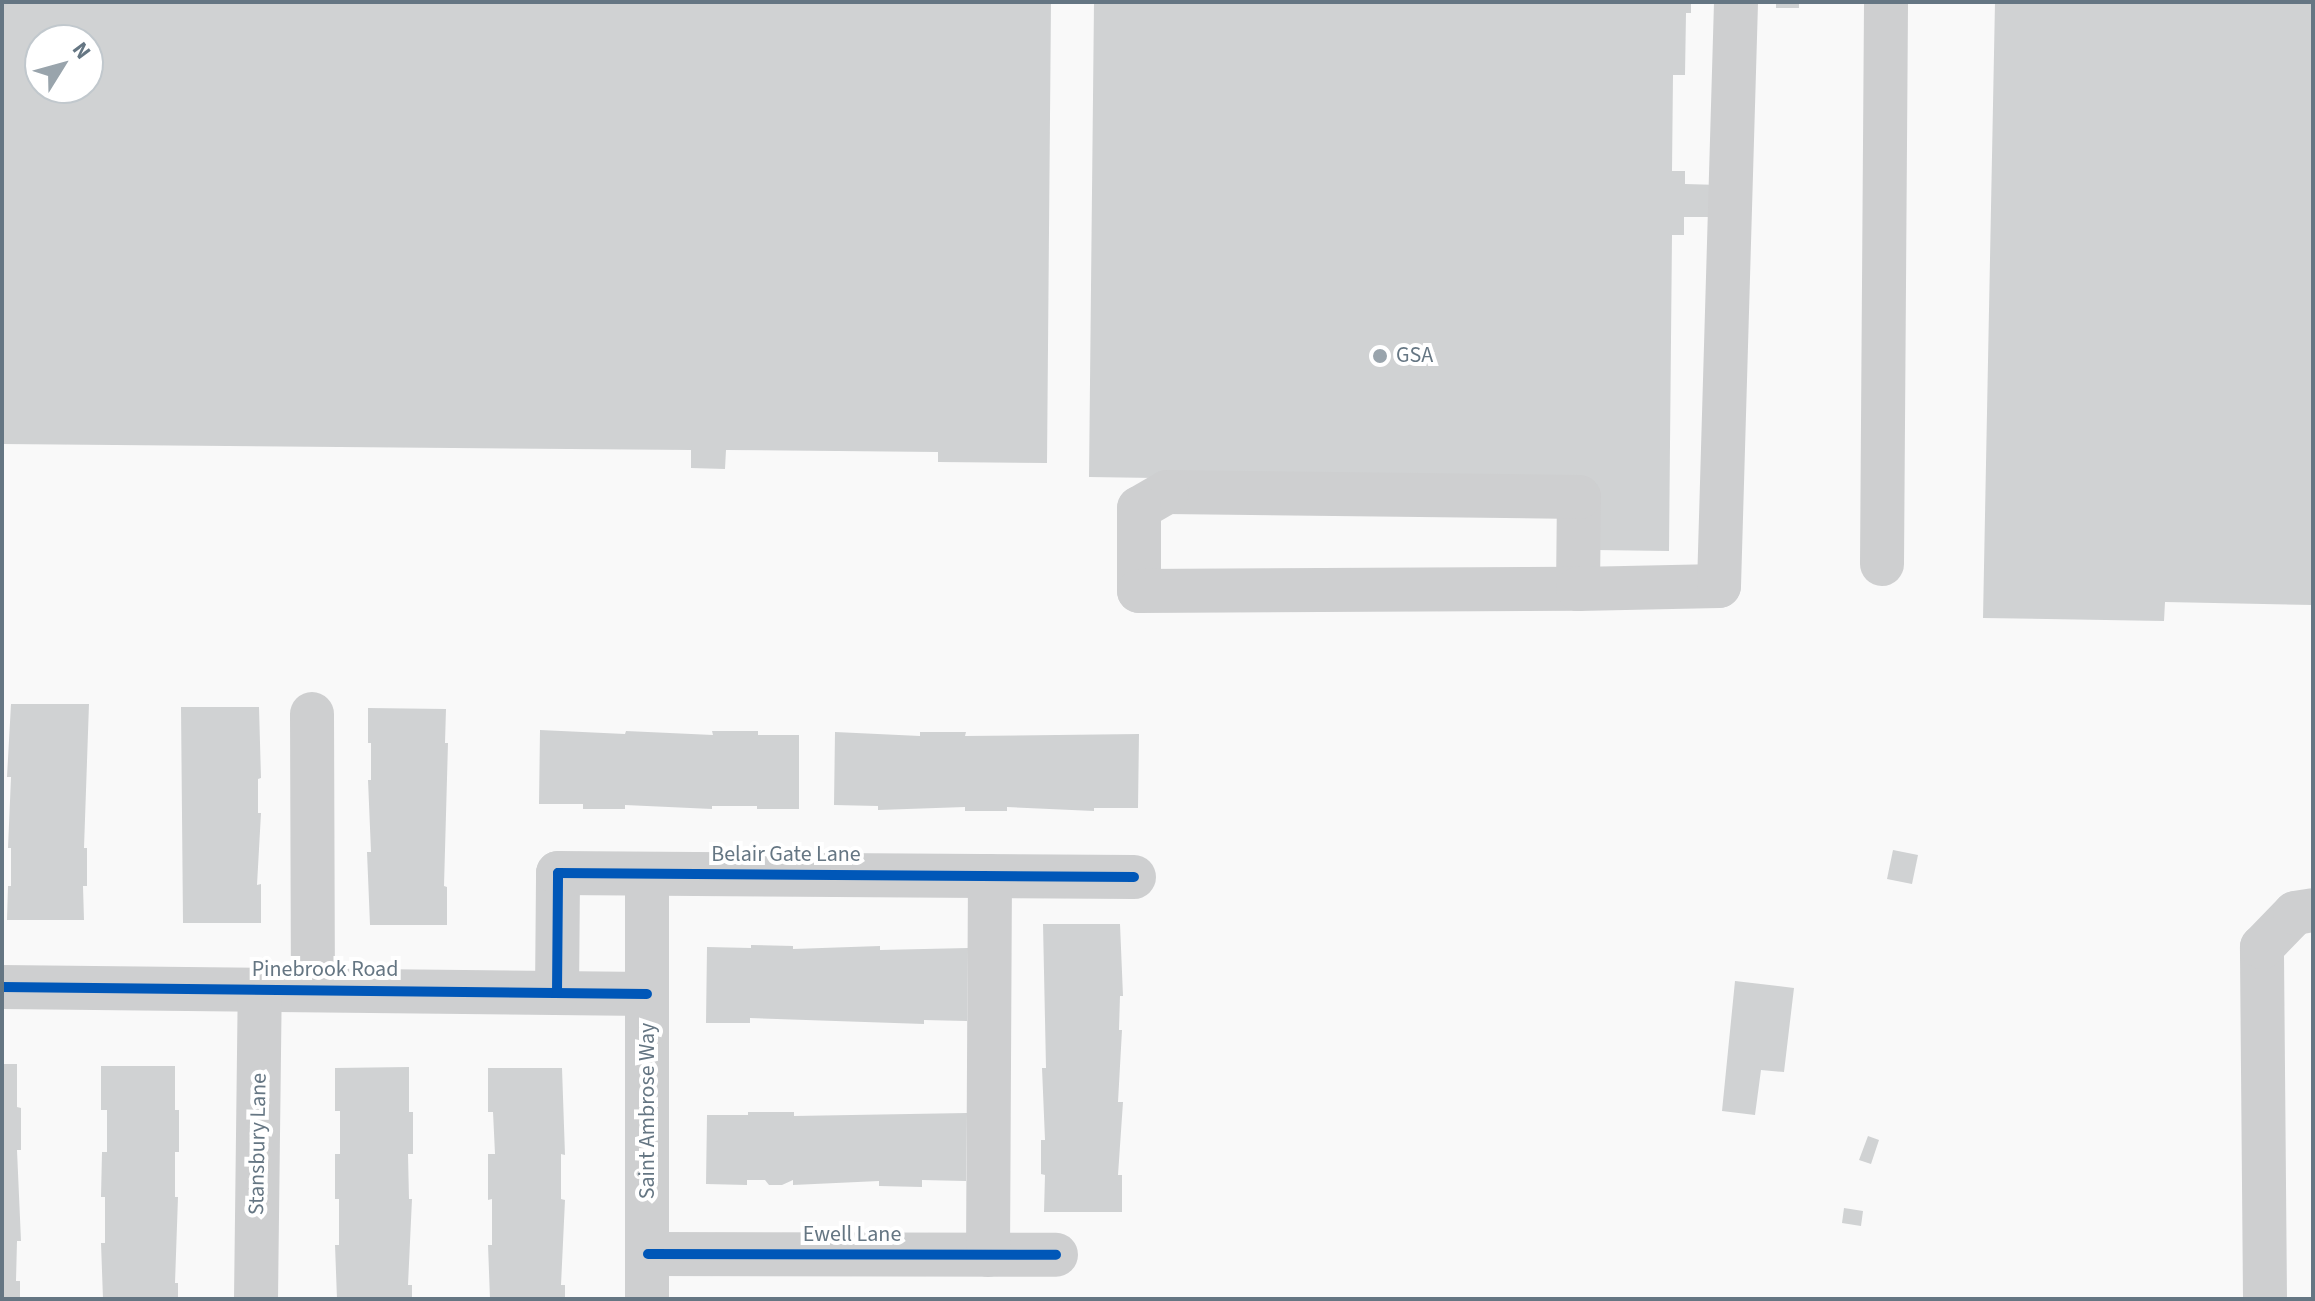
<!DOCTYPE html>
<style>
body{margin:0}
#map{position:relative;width:2315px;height:1301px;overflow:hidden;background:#f9f9f9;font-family:"Source Sans 3",sans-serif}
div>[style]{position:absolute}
.building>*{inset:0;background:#d0d2d3}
.minor>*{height:44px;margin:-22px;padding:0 22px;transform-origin:22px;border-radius:22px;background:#cecfd0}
.cycleway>*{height:10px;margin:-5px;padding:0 5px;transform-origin:5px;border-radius:5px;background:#0057b8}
.dots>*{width:22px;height:22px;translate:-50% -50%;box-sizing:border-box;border:4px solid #fff;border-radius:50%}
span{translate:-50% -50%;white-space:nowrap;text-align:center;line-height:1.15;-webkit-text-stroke:8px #fff;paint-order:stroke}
.poi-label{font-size:22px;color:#657683}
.left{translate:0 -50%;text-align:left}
.street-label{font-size:22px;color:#657683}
.frame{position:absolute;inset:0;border:4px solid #657683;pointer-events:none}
.north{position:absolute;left:24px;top:24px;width:80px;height:80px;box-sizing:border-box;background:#fff;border:2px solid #c1c8cd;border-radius:50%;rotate:53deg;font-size:22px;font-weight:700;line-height:32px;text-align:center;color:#657683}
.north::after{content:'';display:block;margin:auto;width:28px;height:36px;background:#99a4ac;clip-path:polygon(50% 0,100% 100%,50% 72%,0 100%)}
</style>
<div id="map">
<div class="building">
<div style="clip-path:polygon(evenodd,2px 2px,1051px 2px,1047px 463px,938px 462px,938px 452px,726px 450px,725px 469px,691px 468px,691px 450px,2px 444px,2px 2px,40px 40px,88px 40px,88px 88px,40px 88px,40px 40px)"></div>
<div style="clip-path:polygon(1094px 2px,1691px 2px,1691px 13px,1686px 13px,1685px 75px,1673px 75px,1672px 171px,1685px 171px,1685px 184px,1720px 185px,1720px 217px,1684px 217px,1684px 235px,1672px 235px,1669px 551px,1596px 550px,1597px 491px,1292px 480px,1089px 477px)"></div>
<div style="clip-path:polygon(1776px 2px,1799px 2px,1799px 8px,1776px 8px)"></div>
<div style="clip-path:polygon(1995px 2px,2313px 2px,2313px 605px,2165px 602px,2164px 621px,1983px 618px)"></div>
<div style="clip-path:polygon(11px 704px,89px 704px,84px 848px,87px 848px,87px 886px,83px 886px,84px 920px,7px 920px,8px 886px,11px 886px,11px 848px,8px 848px,11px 777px,7px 777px)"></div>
<div style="clip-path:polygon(181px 707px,259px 707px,261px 778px,258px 779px,258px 813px,261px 813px,257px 885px,261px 884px,261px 923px,183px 923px)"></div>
<div style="clip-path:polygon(368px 708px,446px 709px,445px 743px,448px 743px,444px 886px,447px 887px,447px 925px,370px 925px,367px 852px,371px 852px,368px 780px,371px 780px,371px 743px,368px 743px)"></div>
<div style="clip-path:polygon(540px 730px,625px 734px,626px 731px,713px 735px,712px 731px,758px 731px,758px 735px,799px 735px,799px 809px,757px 809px,757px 806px,712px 806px,712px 809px,625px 805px,625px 809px,583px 809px,583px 804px,539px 804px)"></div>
<div style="clip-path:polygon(835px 732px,920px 736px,920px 732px,966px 732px,965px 736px,1139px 734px,1138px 808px,1094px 808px,1094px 811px,1007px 807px,1007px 811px,965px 811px,965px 807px,878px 810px,878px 806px,834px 805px)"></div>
<div style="clip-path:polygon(1893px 850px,1918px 855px,1912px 884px,1887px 879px)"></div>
<div style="clip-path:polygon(1043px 924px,1120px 924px,1123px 996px,1120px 996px,1119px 1030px,1122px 1030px,1118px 1102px,1123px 1102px,1118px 1175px,1122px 1175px,1122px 1212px,1044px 1212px,1045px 1175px,1041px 1174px,1041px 1140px,1045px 1140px,1042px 1068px,1046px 1068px)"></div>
<div style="clip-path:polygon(751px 945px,793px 946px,793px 949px,880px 946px,880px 950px,968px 948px,967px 1021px,924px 1020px,924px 1024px,750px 1018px,750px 1023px,706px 1023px,707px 947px,751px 948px)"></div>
<div style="clip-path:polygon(1735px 981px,1794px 988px,1784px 1072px,1761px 1070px,1755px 1115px,1722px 1111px)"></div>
<div style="clip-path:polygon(2px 1064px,17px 1064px,17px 1107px,21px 1108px,21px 1150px,17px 1150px,21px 1241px,17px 1241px,16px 1281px,20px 1281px,20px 1299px,2px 1299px)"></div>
<div style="clip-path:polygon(101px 1066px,175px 1066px,175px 1110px,179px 1110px,179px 1152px,175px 1152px,175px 1197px,178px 1197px,175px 1283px,178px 1283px,178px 1299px,103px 1299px,101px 1243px,105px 1243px,105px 1197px,101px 1197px,102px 1152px,107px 1152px,107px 1110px,101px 1110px)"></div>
<div style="clip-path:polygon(409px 1067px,409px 1112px,413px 1112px,413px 1154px,408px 1154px,409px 1199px,412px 1199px,408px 1285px,412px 1285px,412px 1299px,337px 1299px,335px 1245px,339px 1245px,339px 1199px,335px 1199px,335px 1154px,340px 1154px,340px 1111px,335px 1111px,335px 1068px)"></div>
<div style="clip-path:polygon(488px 1068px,562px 1068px,565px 1155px,561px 1154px,561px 1199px,565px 1200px,561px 1285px,565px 1285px,565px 1299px,490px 1299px,488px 1245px,492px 1245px,492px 1199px,488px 1200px,488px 1154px,495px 1154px,493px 1112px,488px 1112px)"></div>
<div style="clip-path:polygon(748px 1112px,794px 1112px,794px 1116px,967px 1113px,966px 1181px,922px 1180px,922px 1187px,879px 1186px,879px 1181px,793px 1185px,793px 1180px,782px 1185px,769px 1185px,765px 1180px,747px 1180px,747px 1185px,706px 1184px,707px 1115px,748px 1115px)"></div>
<div style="clip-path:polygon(1868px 1136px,1879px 1140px,1871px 1164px,1859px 1160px)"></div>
<div style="clip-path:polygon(1844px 1208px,1863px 1211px,1861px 1226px,1842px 1223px)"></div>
</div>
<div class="minor">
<div style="left:1882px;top:564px;width:562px;rotate:-89.59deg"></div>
<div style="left:1578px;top:589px;width:92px;rotate:-89.4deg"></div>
<div style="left:1579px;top:497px;width:412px;rotate:-179.3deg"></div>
<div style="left:1167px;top:492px;width:32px;rotate:150deg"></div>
<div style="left:1139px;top:508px;width:83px;rotate:90deg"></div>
<div style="left:1139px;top:591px;width:439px;rotate:-0.3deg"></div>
<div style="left:1578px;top:589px;width:141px;rotate:-1.2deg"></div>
<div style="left:1719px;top:586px;width:584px;rotate:-88.33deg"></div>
<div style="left:312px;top:714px;width:276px;rotate:89.8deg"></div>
<div style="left:2px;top:987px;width:645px;rotate:0.62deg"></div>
<div style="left:557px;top:993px;width:120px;rotate:-89.5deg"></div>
<div style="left:558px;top:873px;width:576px;rotate:0.4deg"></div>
<div style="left:648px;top:1254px;width:408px;rotate:0.1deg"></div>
<div style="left:988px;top:1255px;width:379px;rotate:-89.7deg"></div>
<div style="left:256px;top:1299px;width:309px;rotate:-89.3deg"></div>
<div style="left:647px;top:1299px;width:424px;rotate:-90deg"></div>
<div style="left:2265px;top:1299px;width:352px;rotate:-90.5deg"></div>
<div style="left:2262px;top:947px;width:47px;rotate:-45.9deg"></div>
<div style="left:2295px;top:913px;width:18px;rotate:-9deg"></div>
</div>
<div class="cycleway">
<div style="left:2px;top:987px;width:645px;rotate:0.62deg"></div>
<div style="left:557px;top:993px;width:120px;rotate:-89.5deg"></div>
<div style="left:558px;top:873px;width:576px;rotate:0.4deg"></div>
<div style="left:648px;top:1254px;width:408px;rotate:0.1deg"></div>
</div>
<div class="dots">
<div style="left:1380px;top:356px;background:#99a4ac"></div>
</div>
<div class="poi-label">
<span class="left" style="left:1396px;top:356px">GSA</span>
</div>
<div class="street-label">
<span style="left:786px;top:855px">Belair Gate Lane</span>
<span style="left:325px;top:970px">Pinebrook Road</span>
<span style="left:648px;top:1111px;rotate:-90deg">Saint Ambrose Way</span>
<span style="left:258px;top:1144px;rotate:-89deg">Stansbury Lane</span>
<span style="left:852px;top:1235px">Ewell Lane</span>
</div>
<div class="frame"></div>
<div class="north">N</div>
</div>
